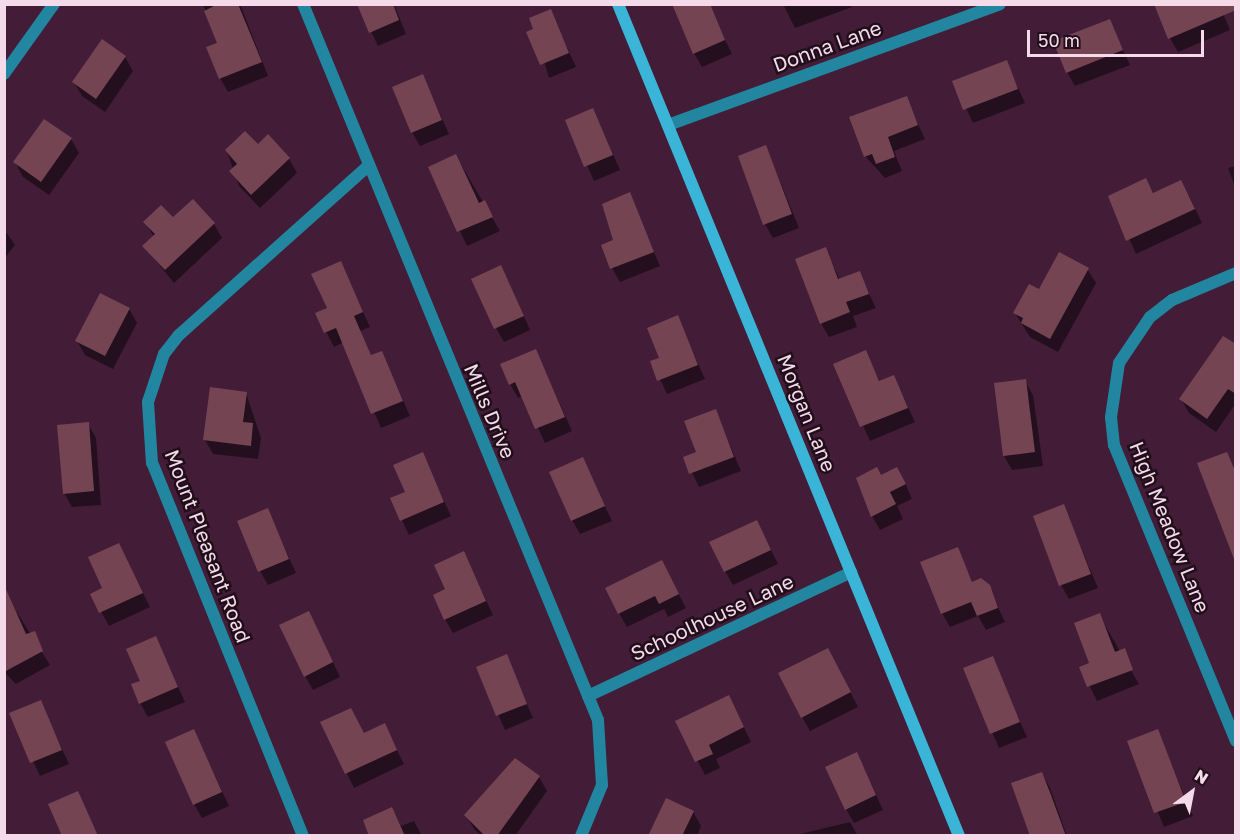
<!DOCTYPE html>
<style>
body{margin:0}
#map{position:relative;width:1240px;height:840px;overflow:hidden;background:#431d37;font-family:"Golos Text",sans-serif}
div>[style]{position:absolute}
.shadow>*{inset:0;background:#0007}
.building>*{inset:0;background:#754453}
.street>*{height:12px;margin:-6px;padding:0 6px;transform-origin:6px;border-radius:6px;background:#2286a1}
.secondary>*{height:12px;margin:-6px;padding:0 6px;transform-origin:6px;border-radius:6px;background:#3ab5d8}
span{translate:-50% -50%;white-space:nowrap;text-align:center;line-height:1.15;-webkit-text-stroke:5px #200f1a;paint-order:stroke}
.street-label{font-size:20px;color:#f5dbea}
.frame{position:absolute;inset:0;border:6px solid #f5dbea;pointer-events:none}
.north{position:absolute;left:1162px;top:762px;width:60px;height:60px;-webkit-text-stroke:4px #200f1a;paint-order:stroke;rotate:32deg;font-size:16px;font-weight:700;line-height:24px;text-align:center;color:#f5dbea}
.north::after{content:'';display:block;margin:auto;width:21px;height:27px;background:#f5dbea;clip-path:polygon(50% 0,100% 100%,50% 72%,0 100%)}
.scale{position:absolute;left:1027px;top:30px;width:177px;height:27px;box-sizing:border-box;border:3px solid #f5dbea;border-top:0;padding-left:8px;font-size:18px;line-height:21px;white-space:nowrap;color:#f5dbea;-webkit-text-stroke:4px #200f1a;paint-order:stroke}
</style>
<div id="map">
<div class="shadow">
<div style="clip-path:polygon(203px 4px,240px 4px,268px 76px,228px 92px,220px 78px,219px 44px)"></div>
<div style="clip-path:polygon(358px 4px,394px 4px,406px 34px,378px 46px)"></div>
<div style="clip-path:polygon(707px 4px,732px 54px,702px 67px,694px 53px)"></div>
<div style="clip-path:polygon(783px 4px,851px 4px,852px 7px,795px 28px)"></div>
<div style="clip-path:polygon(1219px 4px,1230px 30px,1178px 52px,1170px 38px)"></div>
<div style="clip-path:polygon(550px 11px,576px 67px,549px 78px,535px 30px)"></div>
<div style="clip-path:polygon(1109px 21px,1130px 65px,1075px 86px,1067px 72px)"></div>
<div style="clip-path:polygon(125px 57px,133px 71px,105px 112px,82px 96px,74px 82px)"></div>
<div style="clip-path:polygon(1006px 62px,1025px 103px,973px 123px,954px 82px)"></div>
<div style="clip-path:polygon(423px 76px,449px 134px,420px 146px,412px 132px)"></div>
<div style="clip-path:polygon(906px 98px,925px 139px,894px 151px,902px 171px,885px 178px,865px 156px)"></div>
<div style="clip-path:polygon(593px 110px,620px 170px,594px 181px,567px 120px)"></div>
<div style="clip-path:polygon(71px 139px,79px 153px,49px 195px,23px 177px,15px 162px)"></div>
<div style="clip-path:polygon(258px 146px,289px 159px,297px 173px,260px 208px,239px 186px,227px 151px)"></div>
<div style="clip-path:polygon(766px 147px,799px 228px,773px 238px,765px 224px)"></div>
<div style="clip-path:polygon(456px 156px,500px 231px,467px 246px,430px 168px)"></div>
<div style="clip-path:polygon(1236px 166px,1236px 190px,1228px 168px)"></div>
<div style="clip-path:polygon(1146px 180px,1154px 194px,1189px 196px,1202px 223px,1136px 254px,1110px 196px)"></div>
<div style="clip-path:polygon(629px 194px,660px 266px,620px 282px,612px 268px)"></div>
<div style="clip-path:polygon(173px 219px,214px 224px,222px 238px,174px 283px,144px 246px,154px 237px,145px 222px)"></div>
<div style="clip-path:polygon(4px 229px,15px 245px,4px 259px)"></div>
<div style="clip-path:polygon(825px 249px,840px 280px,859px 273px,876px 308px,853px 316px,857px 327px,829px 337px,821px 323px)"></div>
<div style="clip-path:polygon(340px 263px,370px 327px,360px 331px,372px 357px,382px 353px,410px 416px,381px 428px,344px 342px,334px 347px,317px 314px,329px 309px)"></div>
<div style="clip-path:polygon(1087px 269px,1096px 283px,1058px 352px,1030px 337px,1015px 313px,1039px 291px)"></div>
<div style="clip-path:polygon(508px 281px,530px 330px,504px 342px,496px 328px)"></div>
<div style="clip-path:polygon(129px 309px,137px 323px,113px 369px,85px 355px,77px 341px)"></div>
<div style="clip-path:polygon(677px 317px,705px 379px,667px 394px,652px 362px,661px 358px)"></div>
<div style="clip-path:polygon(1236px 346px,1236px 403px,1216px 432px,1189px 413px,1181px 399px)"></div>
<div style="clip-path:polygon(536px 351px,572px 431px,545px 443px,523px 396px,518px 398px,510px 384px)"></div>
<div style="clip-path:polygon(865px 352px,880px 382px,894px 377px,915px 422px,870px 441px,835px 365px)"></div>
<div style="clip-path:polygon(1025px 381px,1033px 395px,1043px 466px,1012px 470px,1004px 456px)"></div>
<div style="clip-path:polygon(246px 393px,261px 438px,258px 459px,213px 454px,205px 440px)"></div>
<div style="clip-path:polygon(715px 410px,741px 471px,699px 487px,685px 458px,698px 453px)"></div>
<div style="clip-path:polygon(88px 424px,96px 438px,101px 505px,72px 507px,64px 493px)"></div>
<div style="clip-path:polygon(422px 454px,451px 516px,409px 535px,392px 499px,407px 493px)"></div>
<div style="clip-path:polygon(1226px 454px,1236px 470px,1236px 553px,1199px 464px)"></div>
<div style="clip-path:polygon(582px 459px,612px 521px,580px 534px,572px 520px)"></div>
<div style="clip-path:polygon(881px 477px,905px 483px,912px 499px,897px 506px,903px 519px,880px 530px,872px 516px)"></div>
<div style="clip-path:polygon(1063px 506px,1098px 588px,1069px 599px,1061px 585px)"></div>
<div style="clip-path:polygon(267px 510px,296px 573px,268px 585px,260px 571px)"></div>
<div style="clip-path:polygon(757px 522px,778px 564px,733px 585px,725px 571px)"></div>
<div style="clip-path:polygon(118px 544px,150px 607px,109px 626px,92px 595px,104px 589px)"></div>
<div style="clip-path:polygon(957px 548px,973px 583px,988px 586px,1005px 622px,986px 630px,978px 616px,950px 627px,942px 613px)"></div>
<div style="clip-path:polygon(464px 553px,493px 615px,453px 633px,445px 619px,447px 590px)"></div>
<div style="clip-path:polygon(669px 576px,686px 608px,668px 617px,664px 609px,627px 627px,619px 613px)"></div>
<div style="clip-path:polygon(11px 603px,50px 665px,16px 684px,4px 672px,4px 605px)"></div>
<div style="clip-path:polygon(309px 613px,340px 677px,313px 690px,305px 676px)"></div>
<div style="clip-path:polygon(1099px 615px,1139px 684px,1097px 701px,1081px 668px,1091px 664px)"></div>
<div style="clip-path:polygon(156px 638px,185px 702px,148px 717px,140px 703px,142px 681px)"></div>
<div style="clip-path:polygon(506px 656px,533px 718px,505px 730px,478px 668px)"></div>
<div style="clip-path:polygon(992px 658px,1027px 737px,999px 748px,965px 669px)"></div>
<div style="clip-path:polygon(836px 664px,858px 707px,810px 731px,802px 717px)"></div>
<div style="clip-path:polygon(40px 702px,69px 764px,40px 776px,11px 714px)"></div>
<div style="clip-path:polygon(736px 711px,751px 742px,716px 759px,720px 768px,705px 775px,677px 722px)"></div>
<div style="clip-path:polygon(322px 723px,364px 734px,384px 725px,404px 764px,354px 788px)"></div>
<div style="clip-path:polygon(194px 731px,229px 806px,202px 818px,194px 804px)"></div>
<div style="clip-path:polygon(1157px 731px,1193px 816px,1164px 827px,1129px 742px)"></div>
<div style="clip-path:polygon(864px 768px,883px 810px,854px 823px,846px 809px)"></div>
<div style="clip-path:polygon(1042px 773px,1050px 788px,1067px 836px,1031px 836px)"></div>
<div style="clip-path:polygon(539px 777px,547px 791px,515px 836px,481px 836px,474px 829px,466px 815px)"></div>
<div style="clip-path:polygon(392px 809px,401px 826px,414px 821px,422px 836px,371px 836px)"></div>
<div style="clip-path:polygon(693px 812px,701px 826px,697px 836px,650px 836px)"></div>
<div style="clip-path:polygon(850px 822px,858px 836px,792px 836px)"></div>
</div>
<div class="building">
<div style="clip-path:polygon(218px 4px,238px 4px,262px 62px,219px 79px,206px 47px,217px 43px,204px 11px)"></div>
<div style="clip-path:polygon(357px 4px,393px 4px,399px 20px,369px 33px)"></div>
<div style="clip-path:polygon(672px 4px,710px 4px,725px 40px,693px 54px)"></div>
<div style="clip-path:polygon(1154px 4px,1236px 4px,1236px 10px,1168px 39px)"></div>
<div style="clip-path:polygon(551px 9px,569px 53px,540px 65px,526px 32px,533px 29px,529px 18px)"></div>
<div style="clip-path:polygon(1110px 19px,1123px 50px,1066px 73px,1053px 41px)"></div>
<div style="clip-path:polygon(102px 39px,126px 56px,96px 99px,72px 82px)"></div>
<div style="clip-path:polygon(1007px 60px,1018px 89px,963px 110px,952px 81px)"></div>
<div style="clip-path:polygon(423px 74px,442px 120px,411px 133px,392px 87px)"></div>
<div style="clip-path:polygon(907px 96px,918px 125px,888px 137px,895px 157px,876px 164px,872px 154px,864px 157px,849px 117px)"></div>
<div style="clip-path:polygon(593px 108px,613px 155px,584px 167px,565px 120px)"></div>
<div style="clip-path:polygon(44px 119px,72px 138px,41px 182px,13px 162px)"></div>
<div style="clip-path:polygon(245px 131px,258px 144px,268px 134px,290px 158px,251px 195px,229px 171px,237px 164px,225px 150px)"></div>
<div style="clip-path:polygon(766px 145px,792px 214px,763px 225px,738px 156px)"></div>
<div style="clip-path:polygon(456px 154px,479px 203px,485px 200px,493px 217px,457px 232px,428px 167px)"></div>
<div style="clip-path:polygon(1146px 178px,1153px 193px,1181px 180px,1195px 209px,1126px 241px,1108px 196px)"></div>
<div style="clip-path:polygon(630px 192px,654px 252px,610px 269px,601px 245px,613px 240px,602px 204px)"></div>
<div style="clip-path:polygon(193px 199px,215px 223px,165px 270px,142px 246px,155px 234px,143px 222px,161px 205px,173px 217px)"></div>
<div style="clip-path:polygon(826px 247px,838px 279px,860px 271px,869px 294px,846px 302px,850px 312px,820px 324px,795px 259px)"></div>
<div style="clip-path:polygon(1059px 252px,1089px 268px,1050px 339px,1021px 323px,1023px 318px,1013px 313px,1029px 284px,1039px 289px)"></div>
<div style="clip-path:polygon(341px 261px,363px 312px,354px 316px,371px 355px,382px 351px,403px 401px,371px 414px,336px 328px,324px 333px,315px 313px,327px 308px,311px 274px)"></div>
<div style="clip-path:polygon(501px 265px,524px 316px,494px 329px,471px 279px)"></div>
<div style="clip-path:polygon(100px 293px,130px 308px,105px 356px,75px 341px)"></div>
<div style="clip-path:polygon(678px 315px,698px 365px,657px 381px,650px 361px,659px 358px,647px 328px)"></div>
<div style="clip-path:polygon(1223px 336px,1236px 344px,1236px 394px,1228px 389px,1207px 419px,1179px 399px)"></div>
<div style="clip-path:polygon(536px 349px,565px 417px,535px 429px,515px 382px,509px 385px,500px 364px)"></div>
<div style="clip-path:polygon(866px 350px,879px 381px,894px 375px,908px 408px,860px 427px,833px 364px)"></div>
<div style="clip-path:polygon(1026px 379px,1035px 452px,1003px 456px,994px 383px)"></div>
<div style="clip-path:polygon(210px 387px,247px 392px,243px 422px,253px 423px,251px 446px,203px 440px)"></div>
<div style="clip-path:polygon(716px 409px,734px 457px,689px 474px,683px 457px,696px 452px,684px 421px)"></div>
<div style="clip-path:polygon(89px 422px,94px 491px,63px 494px,57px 425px)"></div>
<div style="clip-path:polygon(423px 452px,444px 502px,400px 521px,390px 498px,405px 492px,393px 465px)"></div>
<div style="clip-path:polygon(1227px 452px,1236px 473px,1234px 559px,1197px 463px)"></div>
<div style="clip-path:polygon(583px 457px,605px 506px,571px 521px,549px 472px)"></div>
<div style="clip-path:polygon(877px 467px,881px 475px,897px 467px,906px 484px,890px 492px,896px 504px,871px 517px,856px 478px)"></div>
<div style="clip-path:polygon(1064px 504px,1091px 574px,1059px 586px,1033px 516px)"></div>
<div style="clip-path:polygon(268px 508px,289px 559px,258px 572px,237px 521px)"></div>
<div style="clip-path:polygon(757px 520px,771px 550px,724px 572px,709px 542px)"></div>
<div style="clip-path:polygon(119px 543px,143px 593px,99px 613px,90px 594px,102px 588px,88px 557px)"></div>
<div style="clip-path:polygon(958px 547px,972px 582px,981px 578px,990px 585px,998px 608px,977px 616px,971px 602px,941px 614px,920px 562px)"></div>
<div style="clip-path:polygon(464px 551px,486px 601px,444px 620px,433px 595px,445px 589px,434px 565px)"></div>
<div style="clip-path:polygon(662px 560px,679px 594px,659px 604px,655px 596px,618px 614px,605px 588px)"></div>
<div style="clip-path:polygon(4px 585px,26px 634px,35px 631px,43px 651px,4px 672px)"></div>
<div style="clip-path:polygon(309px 611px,333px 662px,304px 677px,279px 625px)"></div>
<div style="clip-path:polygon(1100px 613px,1115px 652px,1125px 648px,1133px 670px,1087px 687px,1079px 667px,1089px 663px,1074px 623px)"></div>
<div style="clip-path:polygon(156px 636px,178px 687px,139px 704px,131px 684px,140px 681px,126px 649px)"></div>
<div style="clip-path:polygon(828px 648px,851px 692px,801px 718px,778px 673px)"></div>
<div style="clip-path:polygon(507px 654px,527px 704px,496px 716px,476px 667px)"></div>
<div style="clip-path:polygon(993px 656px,1020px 722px,990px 734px,963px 668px)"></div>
<div style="clip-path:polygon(729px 695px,744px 727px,709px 745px,713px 754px,695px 762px,675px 721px)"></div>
<div style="clip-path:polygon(41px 700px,62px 750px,30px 763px,9px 713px)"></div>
<div style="clip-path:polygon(351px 708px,364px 733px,385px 723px,397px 750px,345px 774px,320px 722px)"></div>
<div style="clip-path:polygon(194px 729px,222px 792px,193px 805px,165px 742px)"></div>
<div style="clip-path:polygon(1158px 729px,1186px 802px,1154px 813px,1127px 741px)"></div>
<div style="clip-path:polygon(857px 752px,876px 795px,845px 810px,825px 767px)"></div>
<div style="clip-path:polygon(515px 758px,540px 776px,497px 836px,485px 836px,464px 815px)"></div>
<div style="clip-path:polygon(1042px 772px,1051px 795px,1066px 836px,1030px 836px,1011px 783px)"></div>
<div style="clip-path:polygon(78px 791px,98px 836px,62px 836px,48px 804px)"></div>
<div style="clip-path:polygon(666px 798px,694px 811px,682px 836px,648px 836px)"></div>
<div style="clip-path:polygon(392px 807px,405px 836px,369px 836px,363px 820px)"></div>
</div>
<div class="street">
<div style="left:303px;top:4px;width:774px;rotate:67.61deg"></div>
<div style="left:598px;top:720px;width:65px;rotate:86.5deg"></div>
<div style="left:602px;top:785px;width:55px;rotate:112.4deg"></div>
<div style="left:4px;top:74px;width:86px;rotate:-54.5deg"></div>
<div style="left:668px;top:125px;width:353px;rotate:-20deg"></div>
<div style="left:1236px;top:273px;width:69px;rotate:157.1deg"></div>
<div style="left:1172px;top:300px;width:28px;rotate:142deg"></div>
<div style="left:1150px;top:317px;width:55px;rotate:124deg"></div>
<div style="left:1119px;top:363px;width:55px;rotate:98.4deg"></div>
<div style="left:1111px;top:417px;width:28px;rotate:84deg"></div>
<div style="left:1114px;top:445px;width:320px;rotate:67.6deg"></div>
<div style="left:588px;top:696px;width:291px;rotate:-25.2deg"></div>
<div style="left:303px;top:836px;width:402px;rotate:-112deg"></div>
<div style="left:152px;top:463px;width:61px;rotate:-93.8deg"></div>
<div style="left:148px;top:402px;width:51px;rotate:-71.6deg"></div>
<div style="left:164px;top:354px;width:24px;rotate:-52deg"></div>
<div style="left:179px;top:335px;width:251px;rotate:-41.8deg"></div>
</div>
<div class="secondary">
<div style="left:618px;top:4px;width:899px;rotate:67.71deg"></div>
</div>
<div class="street-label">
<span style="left:827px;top:46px;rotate:-20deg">Donna Lane</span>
<span style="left:490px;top:411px;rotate:67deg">Mills Drive</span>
<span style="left:807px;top:413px;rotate:68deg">Morgan Lane</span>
<span style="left:1170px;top:527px;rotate:68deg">High Meadow Lane</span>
<span style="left:208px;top:546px;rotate:69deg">Mount Pleasant Road</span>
<span style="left:712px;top:617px;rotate:-25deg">Schoolhouse Lane</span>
</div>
<div class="frame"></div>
<div class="north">N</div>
<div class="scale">50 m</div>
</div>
